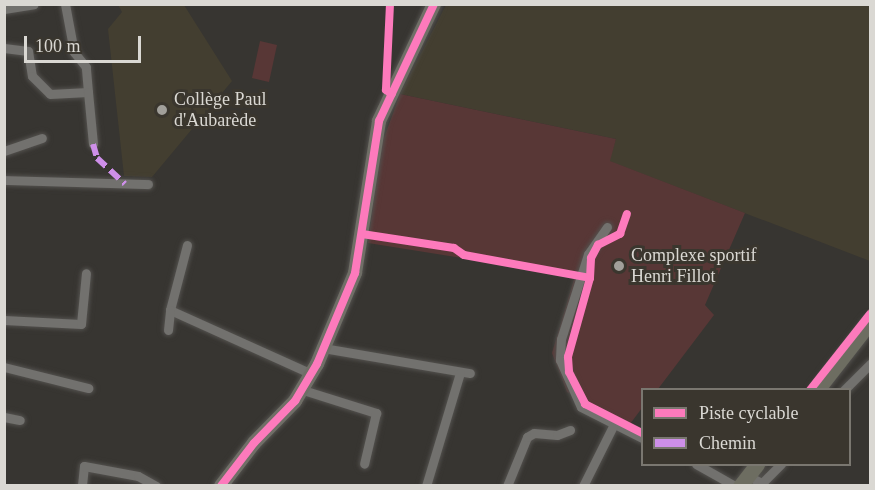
<!DOCTYPE html>
<meta charset="utf-8">
<style>
body{margin:0}
#map{position:relative;width:875px;height:490px;overflow:hidden;background:#373531;font-family:"Times New Roman",serif}
div>[style]{position:absolute}
.built>*{inset:0;background:#433e30}
.green>*{inset:0;background:#583736}
.roads{filter:drop-shadow(0 0 2px #53514e) drop-shadow(0 0 2px #53514e)}
.street>*{height:9px;margin:-4.5px;padding:0 4.5px;transform-origin:4.5px;border-radius:4.5px;background:#72716e}
.secondary>*{height:14px;margin:-7px;padding:0 7px;transform-origin:7px;border-radius:7px;background:#706f67}
.primary>*{height:15px;margin:-7.5px;padding:0 7.5px;transform-origin:7.5px;border-radius:7.5px;background:#6d6d61}
.quiet>*{height:6px;margin-top:-3px;transform-origin:0;background:repeating-linear-gradient(90deg,#ce8fe9 0 12px,transparent 0 18px)}
.cycleway>*{height:8px;margin:-4px;padding:0 4px;transform-origin:4px;border-radius:4px;background:#fd7abc}
.dots>*{width:16px;height:16px;translate:-50% -50%;box-sizing:border-box;border:3px solid #3a362e;border-radius:50%}
span{translate:-50% -50%;white-space:nowrap;text-align:center;line-height:1.15;-webkit-text-stroke:6px #3a362e;paint-order:stroke}
.poi-label{font-size:18px;color:#dad8d3}
.left{translate:0 -50%;text-align:left}
.frame{position:absolute;inset:0;border:6px solid #dad8d3;pointer-events:none}
.legend{position:absolute;left:641px;top:388px;width:210px;height:78px;box-sizing:border-box;background:#3a362e;border:2px solid #7a7770;margin:0;padding:8px 10px;list-style:none;font-size:18px;color:#dad8d3}
.legend li{display:flex;align-items:center;gap:12px;height:30px}
.legend b{width:30px;border:2px solid #7a7770}
.scale{position:absolute;left:24px;top:36px;width:117px;height:27px;box-sizing:border-box;border:3px solid #dad8d3;border-top:0;padding-left:8px;font-size:18px;line-height:21px;white-space:nowrap;color:#dad8d3;-webkit-text-stroke:4px #3a362e;paint-order:stroke}
</style>
<div id="map">
<div class="built">
<div style="clip-path:polygon(118px 5px,184px 5px,232px 81px,152px 177px,124px 176px,108px 29px,122px 12px)"></div>
<div style="clip-path:polygon(446px 5px,870px 5px,870px 261px,609px 161px,616px 139px,400px 94px)"></div>
</div>
<div class="green">
<div style="clip-path:polygon(260px 41px,277px 45px,269px 82px,252px 78px)"></div>
<div style="clip-path:polygon(400px 94px,616px 139px,610px 161px,745px 213px,705px 305px,714px 315px,658px 389px,642px 390px,642px 408px,630px 424px,567px 392px,552px 353px,575px 276px,368px 243px,381px 146px)"></div>
</div>
<div class="roads">
<div class="street">
<div style="left:4px;top:9px;width:30px;rotate:-9deg"></div>
<div style="left:4px;top:48px;width:24px;rotate:7deg"></div>
<div style="left:28px;top:51px;width:25px;rotate:81deg"></div>
<div style="left:32px;top:76px;width:25px;rotate:45deg"></div>
<div style="left:50px;top:94px;width:38px;rotate:-3deg"></div>
<div style="left:88px;top:92px;width:25px;rotate:-95deg"></div>
<div style="left:86px;top:67px;width:19px;rotate:-129deg"></div>
<div style="left:74px;top:52px;width:49px;rotate:-100.6deg"></div>
<div style="left:88px;top:92px;width:52px;rotate:84.5deg"></div>
<div style="left:4px;top:151px;width:40px;rotate:-18.9deg"></div>
<div style="left:4px;top:180px;width:144px;rotate:1.6deg"></div>
<div style="left:607px;top:227px;width:33px;rotate:125deg"></div>
<div style="left:588px;top:254px;width:89px;rotate:107.6deg"></div>
<div style="left:561px;top:339px;width:21px;rotate:93deg"></div>
<div style="left:560px;top:360px;width:51px;rotate:65.9deg"></div>
<div style="left:581px;top:407px;width:68px;rotate:26.9deg"></div>
<div style="left:187px;top:245px;width:67px;rotate:104.7deg"></div>
<div style="left:170px;top:310px;width:156px;rotate:24.3deg"></div>
<div style="left:4px;top:320px;width:77px;rotate:3deg"></div>
<div style="left:81px;top:324px;width:51px;rotate:-84.4deg"></div>
<div style="left:168px;top:330px;width:20px;rotate:-84deg"></div>
<div style="left:323px;top:348px;width:149px;rotate:9.7deg"></div>
<div style="left:4px;top:367px;width:87px;rotate:14deg"></div>
<div style="left:303px;top:390px;width:77px;rotate:17.5deg"></div>
<div style="left:376px;top:413px;width:52px;rotate:103.2deg"></div>
<div style="left:844px;top:390px;width:37px;rotate:-45deg"></div>
<div style="left:4px;top:417px;width:16px;rotate:11deg"></div>
<div style="left:696px;top:464px;width:45px;rotate:29.4deg"></div>
<div style="left:748px;top:476px;width:16px;rotate:27deg"></div>
<div style="left:762px;top:483px;width:27px;rotate:-45deg"></div>
<div style="left:82px;top:485px;width:19px;rotate:-84deg"></div>
<div style="left:84px;top:466px;width:55px;rotate:10.5deg"></div>
<div style="left:138px;top:476px;width:21px;rotate:29deg"></div>
<div style="left:426px;top:486px;width:118px;rotate:-73.3deg"></div>
<div style="left:507px;top:486px;width:53px;rotate:-67.8deg"></div>
<div style="left:527px;top:437px;width:8px;rotate:-30deg"></div>
<div style="left:534px;top:433px;width:23px;rotate:5deg"></div>
<div style="left:557px;top:435px;width:14px;rotate:-21deg"></div>
<div style="left:583px;top:486px;width:69px;rotate:-63.4deg"></div>
</div>
<div class="secondary">
<div style="left:221px;top:486px;width:54px;rotate:-52.5deg"></div>
<div style="left:254px;top:443px;width:59px;rotate:-45.7deg"></div>
<div style="left:295px;top:401px;width:43px;rotate:-59.3deg"></div>
<div style="left:317px;top:364px;width:99px;rotate:-67.3deg"></div>
<div style="left:355px;top:273px;width:154px;rotate:-81deg"></div>
<div style="left:379px;top:121px;width:129px;rotate:-64.8deg"></div>
</div>
<div class="primary">
<div style="left:817px;top:390px;width:86px;rotate:-52.1deg"></div>
<div style="left:740px;top:486px;width:28px;rotate:-52deg"></div>
</div>
</div>
<div class="quiet">
<div style="left:93px;top:144px;width:15px;rotate:74deg"></div>
<div style="left:97px;top:158px;width:38px;rotate:43deg"></div>
</div>
<div class="cycleway">
<div style="left:390px;top:4px;width:86px;rotate:92.7deg"></div>
<div style="left:386px;top:90px;width:7px;rotate:34deg"></div>
<div style="left:362px;top:234px;width:93px;rotate:8.7deg"></div>
<div style="left:454px;top:248px;width:12px;rotate:35deg"></div>
<div style="left:464px;top:255px;width:128px;rotate:10.3deg"></div>
<div style="left:590px;top:278px;width:82px;rotate:105.6deg"></div>
<div style="left:568px;top:357px;width:15px;rotate:86deg"></div>
<div style="left:569px;top:372px;width:36px;rotate:63deg"></div>
<div style="left:585px;top:404px;width:64px;rotate:27deg"></div>
<div style="left:590px;top:278px;width:20px;rotate:-87deg"></div>
<div style="left:591px;top:258px;width:15px;rotate:-62deg"></div>
<div style="left:598px;top:245px;width:25px;rotate:-27deg"></div>
<div style="left:620px;top:234px;width:21px;rotate:-71deg"></div>
<div style="left:810px;top:390px;width:97px;rotate:-51.7deg"></div>
<div style="left:221px;top:486px;width:54px;rotate:-52.5deg"></div>
<div style="left:254px;top:443px;width:59px;rotate:-45.7deg"></div>
<div style="left:295px;top:401px;width:43px;rotate:-59.3deg"></div>
<div style="left:317px;top:364px;width:99px;rotate:-67.3deg"></div>
<div style="left:355px;top:273px;width:154px;rotate:-81deg"></div>
<div style="left:379px;top:121px;width:129px;rotate:-64.8deg"></div>
</div>
<div class="dots">
<div style="left:162px;top:110px;background:#a19f9a"></div>
<div style="left:619px;top:266px;background:#a19f9a"></div>
</div>
<div class="poi-label">
<span class="left" style="left:174px;top:110px">Collège Paul<br>d'Aubarède</span>
<span class="left" style="left:631px;top:266px">Complexe sportif<br>Henri Fillot</span>
</div>
<div class="frame"></div>
<ul class="legend">
<li><b style="height:8px;background:#fd7abc"></b>Piste cyclable</li>
<li><b style="height:8px;background:#ce8fe9"></b>Chemin</li>
</ul>
<div class="scale">100 m</div>
</div>
